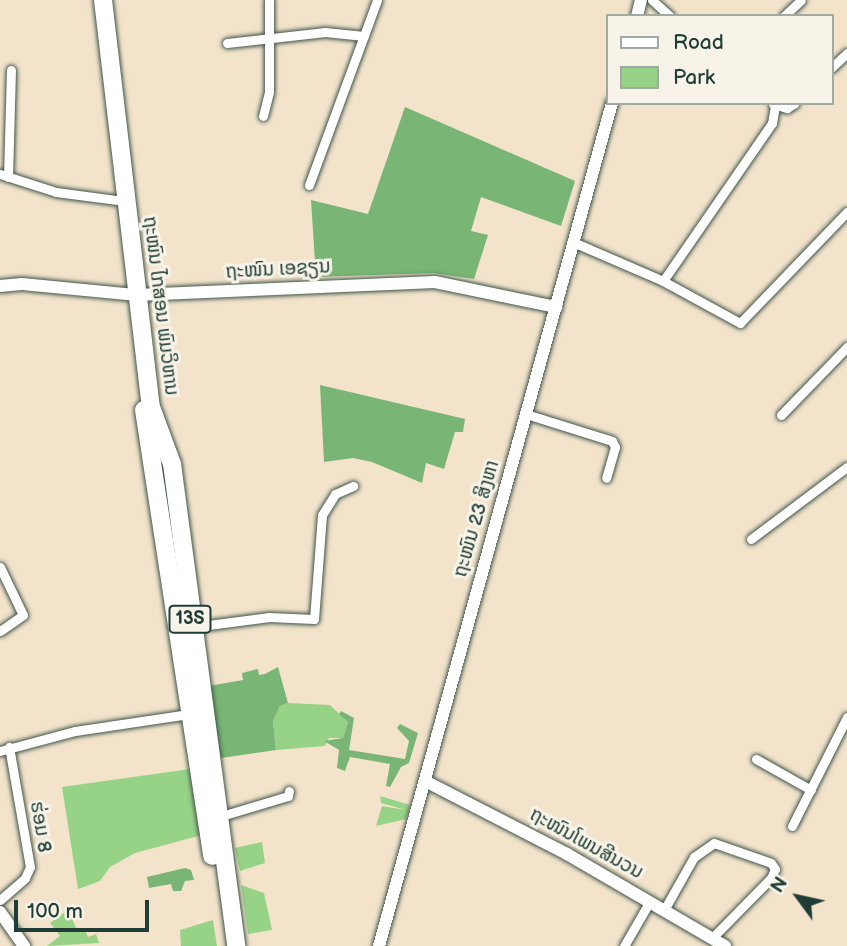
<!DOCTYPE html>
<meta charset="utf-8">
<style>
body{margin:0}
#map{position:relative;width:847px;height:946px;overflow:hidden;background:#f3e3cb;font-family:"Balsamiq Sans","Noto Sans Lao",sans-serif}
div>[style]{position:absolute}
.green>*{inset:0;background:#97d387}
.forest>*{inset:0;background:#79b574}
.roads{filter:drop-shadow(0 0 2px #3f564b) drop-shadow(0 0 2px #3f564b)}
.street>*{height:9px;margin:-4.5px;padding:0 4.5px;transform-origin:4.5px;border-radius:4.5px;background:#fff}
.secondary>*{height:12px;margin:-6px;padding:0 6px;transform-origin:6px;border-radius:6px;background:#fff}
.highway>*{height:18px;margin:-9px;padding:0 9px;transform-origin:9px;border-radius:9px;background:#fff}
span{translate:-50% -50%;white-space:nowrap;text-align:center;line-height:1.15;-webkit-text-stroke:6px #f7f3e8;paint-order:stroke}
.shield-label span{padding:2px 5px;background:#f7f3e8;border:2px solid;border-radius:5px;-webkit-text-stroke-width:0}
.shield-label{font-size:18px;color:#1f3d34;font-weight:700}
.street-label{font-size:19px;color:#1f3d34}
.legend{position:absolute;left:606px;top:14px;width:228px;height:91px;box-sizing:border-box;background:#f7f3e8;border:2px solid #a1aaa0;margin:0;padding:9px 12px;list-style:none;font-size:21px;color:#1f3d34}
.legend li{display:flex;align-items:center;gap:14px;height:35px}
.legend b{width:35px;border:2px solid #a1aaa0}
.north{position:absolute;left:763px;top:862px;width:70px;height:70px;-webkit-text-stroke:5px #f7f3e8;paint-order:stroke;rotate:303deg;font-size:19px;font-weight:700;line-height:28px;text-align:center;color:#1f3d34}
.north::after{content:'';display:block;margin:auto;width:24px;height:32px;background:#1f3d34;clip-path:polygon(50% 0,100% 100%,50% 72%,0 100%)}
.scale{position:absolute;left:14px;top:900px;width:135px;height:32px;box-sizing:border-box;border:4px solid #1f3d34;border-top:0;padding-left:9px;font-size:21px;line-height:24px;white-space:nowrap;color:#1f3d34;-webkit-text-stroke:5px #f7f3e8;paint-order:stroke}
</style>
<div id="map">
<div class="green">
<div style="clip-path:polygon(288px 703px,330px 705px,348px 722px,343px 738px,329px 738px,325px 746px,276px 750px,273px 721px,280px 706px)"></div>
<div style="clip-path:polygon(190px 769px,202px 835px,135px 853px,110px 867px,100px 881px,78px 889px,62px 787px)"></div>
<div style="clip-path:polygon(380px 796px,410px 805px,406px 819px,376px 826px,382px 806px,406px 810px,381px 803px)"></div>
<div style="clip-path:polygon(262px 842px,265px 863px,240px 871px,235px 848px)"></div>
<div style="clip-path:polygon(241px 885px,264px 893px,272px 930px,248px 934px)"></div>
<div style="clip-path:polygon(68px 910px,78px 932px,85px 930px,88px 937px,96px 934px,99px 943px,47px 946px,60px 936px,50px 923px)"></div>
<div style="clip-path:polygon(213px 920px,217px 946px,181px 946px,180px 930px)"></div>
</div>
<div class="forest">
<div style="clip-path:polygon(405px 107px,575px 181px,561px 226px,481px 197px,471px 231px,488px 235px,474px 279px,433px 273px,316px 277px,311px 200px,368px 214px)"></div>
<div style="clip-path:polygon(320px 385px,465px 419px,463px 432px,455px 432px,444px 469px,426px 463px,422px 483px,372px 462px,353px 458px,324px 462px)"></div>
<div style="clip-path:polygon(278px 667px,288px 703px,280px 706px,273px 721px,276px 750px,221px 758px,209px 686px,243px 680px,242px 673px,258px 669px,259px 675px,265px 674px)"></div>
<div style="clip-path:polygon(341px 711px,354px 718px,349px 750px,405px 759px,409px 741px,397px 728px,400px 724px,418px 733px,409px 763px,401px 767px,390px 787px,386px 786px,390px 764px,350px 757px,345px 771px,337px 768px,339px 750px,324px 741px,343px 738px,348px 722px,339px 714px)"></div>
<div style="clip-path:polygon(185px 868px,191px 870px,194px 880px,185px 881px,181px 891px,173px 891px,171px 884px,149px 888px,147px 877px)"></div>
</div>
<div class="roads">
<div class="street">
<div style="left:652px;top:0;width:24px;rotate:42deg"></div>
<div style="left:784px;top:16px;width:23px;rotate:-43deg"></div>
<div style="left:227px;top:43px;width:99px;rotate:-6.4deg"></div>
<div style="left:325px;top:32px;width:39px;rotate:6deg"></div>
<div style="left:831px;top:68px;width:22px;rotate:-43deg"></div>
<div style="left:773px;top:104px;width:15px;rotate:16deg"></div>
<div style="left:787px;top:108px;width:9px;rotate:-32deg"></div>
<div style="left:263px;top:116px;width:25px;rotate:-76deg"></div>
<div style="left:269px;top:92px;width:92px;rotate:-90deg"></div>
<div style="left:0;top:174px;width:59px;rotate:17.8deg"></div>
<div style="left:56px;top:192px;width:62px;rotate:7.5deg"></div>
<div style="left:8px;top:177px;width:107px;rotate:-88.4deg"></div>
<div style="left:309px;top:185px;width:197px;rotate:-69.8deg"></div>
<div style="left:573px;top:242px;width:98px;rotate:23.4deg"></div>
<div style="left:663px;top:281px;width:88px;rotate:28.6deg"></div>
<div style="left:740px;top:323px;width:154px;rotate:-46.1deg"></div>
<div style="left:663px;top:281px;width:192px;rotate:-55.4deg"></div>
<div style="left:772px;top:123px;width:17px;rotate:-80deg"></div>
<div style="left:526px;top:414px;width:90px;rotate:17.4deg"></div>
<div style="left:612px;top:441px;width:7px;rotate:63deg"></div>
<div style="left:615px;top:447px;width:32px;rotate:106deg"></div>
<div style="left:781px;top:415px;width:95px;rotate:-45.9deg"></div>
<div style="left:751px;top:539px;width:120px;rotate:-36.9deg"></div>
<div style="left:0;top:567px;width:53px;rotate:64.4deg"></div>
<div style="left:23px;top:615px;width:28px;rotate:145deg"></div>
<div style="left:193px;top:627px;width:77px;rotate:-7.5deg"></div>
<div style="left:269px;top:617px;width:45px;rotate:2.5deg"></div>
<div style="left:314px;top:619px;width:104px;rotate:-85.6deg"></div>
<div style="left:322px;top:515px;width:25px;rotate:-58deg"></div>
<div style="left:335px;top:494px;width:20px;rotate:-24deg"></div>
<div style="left:0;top:751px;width:78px;rotate:-14.9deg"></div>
<div style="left:75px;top:731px;width:115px;rotate:-8.5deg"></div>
<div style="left:756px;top:759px;width:63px;rotate:29.4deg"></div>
<div style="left:218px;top:817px;width:73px;rotate:-16.7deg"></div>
<div style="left:288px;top:796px;width:5px;rotate:-79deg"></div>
<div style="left:792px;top:826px;width:122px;rotate:-63.2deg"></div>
<div style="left:0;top:900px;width:33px;rotate:-41deg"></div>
<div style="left:25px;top:878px;width:12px;rotate:-66deg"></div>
<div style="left:30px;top:867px;width:122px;rotate:-99.9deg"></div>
<div style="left:664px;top:910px;width:61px;rotate:-60.5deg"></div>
<div style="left:694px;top:857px;width:24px;rotate:-35deg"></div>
<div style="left:714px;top:843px;width:60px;rotate:19.3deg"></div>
<div style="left:771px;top:863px;width:7px;rotate:56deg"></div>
<div style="left:775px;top:869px;width:10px;rotate:114deg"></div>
<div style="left:771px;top:878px;width:84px;rotate:134.5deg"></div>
<div style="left:624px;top:946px;width:52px;rotate:-60deg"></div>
</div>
<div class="secondary">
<div style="left:637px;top:16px;width:16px;rotate:-76deg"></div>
<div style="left:0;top:286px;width:22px;rotate:-5deg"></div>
<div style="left:22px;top:284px;width:116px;rotate:5.5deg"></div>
<div style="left:137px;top:295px;width:298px;rotate:-2.5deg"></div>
<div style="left:435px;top:282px;width:124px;rotate:11.7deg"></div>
<div style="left:425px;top:781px;width:160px;rotate:27.2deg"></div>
<div style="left:567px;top:854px;width:183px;rotate:30.2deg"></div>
<div style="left:0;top:912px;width:42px;rotate:54.8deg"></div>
<div style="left:379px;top:946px;width:875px;rotate:-74.55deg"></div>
</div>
<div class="highway">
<div style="left:103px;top:0;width:410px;rotate:83.3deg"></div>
<div style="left:151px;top:407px;width:61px;rotate:69.8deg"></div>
<div style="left:172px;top:464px;width:486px;rotate:82.4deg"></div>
<div style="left:144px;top:410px;width:451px;rotate:81.3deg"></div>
</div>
</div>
<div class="shield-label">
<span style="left:190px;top:619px">13S</span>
</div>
<div class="street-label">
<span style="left:278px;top:270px;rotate:-3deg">ຖະໜົນ ເອຊຽນ</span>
<span style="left:160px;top:306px;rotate:83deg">ຖະໜົນ ໄກສອນ ພົມວິຫານ</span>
<span style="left:477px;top:519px;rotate:-74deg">ຖະໜົນ 23 ສິງຫາ</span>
<span style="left:40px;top:827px;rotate:80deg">ຮ່ອມ 8</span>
<span style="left:586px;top:844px;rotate:29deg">ຖະໜົນໂພນສີນວນ</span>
</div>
<ul class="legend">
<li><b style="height:9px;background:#fff"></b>Road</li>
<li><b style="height:19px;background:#97d387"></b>Park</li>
</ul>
<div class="north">N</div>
<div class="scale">100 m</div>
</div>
